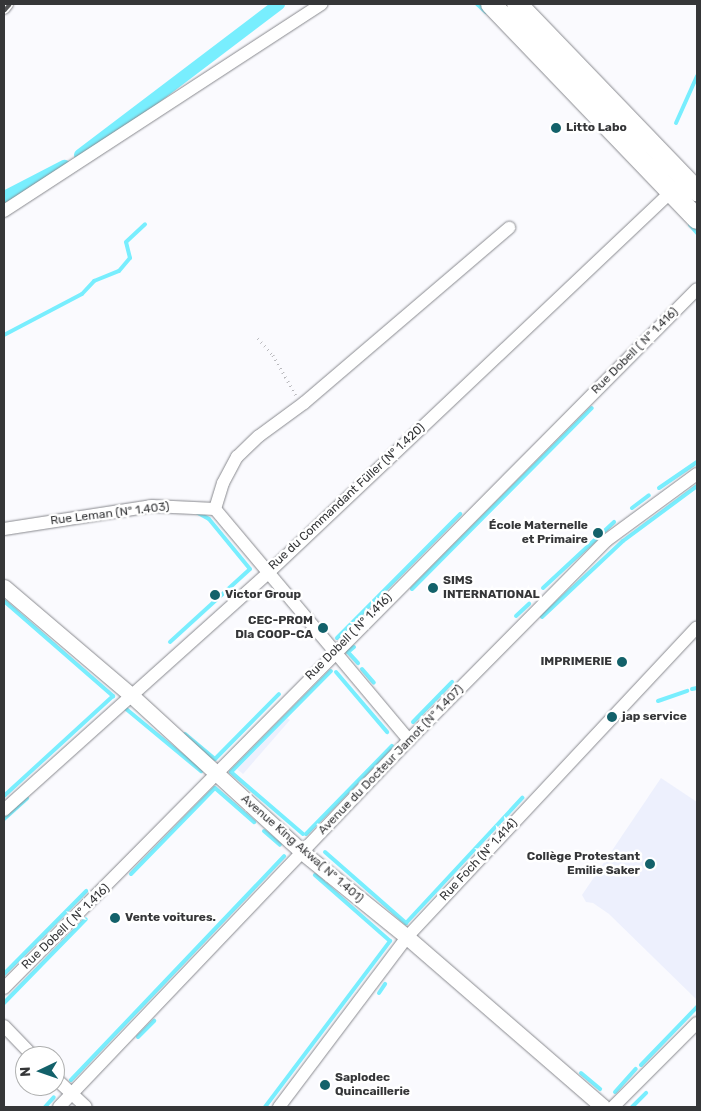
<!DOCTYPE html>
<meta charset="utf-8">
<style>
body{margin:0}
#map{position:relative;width:701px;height:1111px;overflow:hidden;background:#fafafe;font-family:Rubik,sans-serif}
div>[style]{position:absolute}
.built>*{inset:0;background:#edf0fd}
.stream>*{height:4px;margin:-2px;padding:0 2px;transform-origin:2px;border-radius:2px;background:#78eefe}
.canal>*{height:12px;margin:-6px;padding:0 6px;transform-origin:6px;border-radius:6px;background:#78eefe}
.path>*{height:2.5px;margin-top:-1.25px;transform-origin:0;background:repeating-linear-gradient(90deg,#b9b9bd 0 1px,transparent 0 5px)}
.roads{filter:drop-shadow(0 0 1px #88898e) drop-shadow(0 0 1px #88898e)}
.minor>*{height:12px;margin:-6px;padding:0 6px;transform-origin:6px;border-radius:6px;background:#fff}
.tertiary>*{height:15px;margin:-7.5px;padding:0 7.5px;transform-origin:7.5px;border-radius:7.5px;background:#fff}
.primary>*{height:20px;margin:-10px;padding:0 10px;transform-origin:10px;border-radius:10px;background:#fff}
.rail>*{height:4px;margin-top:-2px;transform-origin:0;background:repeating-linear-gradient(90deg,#525355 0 10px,transparent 0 15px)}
.dots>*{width:14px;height:14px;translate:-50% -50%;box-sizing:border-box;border:2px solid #fff;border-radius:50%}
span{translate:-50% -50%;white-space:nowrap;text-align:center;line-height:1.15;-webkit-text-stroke:5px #fff;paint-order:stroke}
.poi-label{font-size:12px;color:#353638;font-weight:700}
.left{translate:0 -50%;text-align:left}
.right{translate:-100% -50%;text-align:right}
.street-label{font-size:12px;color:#353638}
.frame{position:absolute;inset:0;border:5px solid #353638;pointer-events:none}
.north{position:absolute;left:15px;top:1046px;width:50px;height:50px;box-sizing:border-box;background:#fff;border:1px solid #aeafaf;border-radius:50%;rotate:267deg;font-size:14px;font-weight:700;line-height:20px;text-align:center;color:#353638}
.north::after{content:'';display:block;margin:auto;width:18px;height:22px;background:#13616a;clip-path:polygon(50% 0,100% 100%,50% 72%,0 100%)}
</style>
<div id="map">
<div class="built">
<div style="clip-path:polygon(287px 718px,290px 720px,243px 774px,237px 769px)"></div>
<div style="clip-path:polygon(661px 778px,697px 802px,697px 1000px,609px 914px,593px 903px,586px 902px,582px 895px)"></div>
</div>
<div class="stream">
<div style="left:477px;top:4px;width:12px;rotate:42deg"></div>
<div style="left:676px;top:123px;width:51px;rotate:-65.9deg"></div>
<div style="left:690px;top:225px;width:11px;rotate:49deg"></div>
<div style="left:4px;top:335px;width:88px;rotate:-27.7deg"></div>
<div style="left:82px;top:294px;width:18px;rotate:-47deg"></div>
<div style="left:94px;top:281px;width:27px;rotate:-22deg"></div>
<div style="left:119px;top:271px;width:17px;rotate:-50deg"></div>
<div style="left:130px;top:258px;width:16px;rotate:-104deg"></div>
<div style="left:126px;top:242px;width:26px;rotate:-43deg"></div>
<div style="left:659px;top:488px;width:46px;rotate:-34.4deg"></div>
<div style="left:632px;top:508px;width:21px;rotate:-37deg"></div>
<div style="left:543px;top:588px;width:97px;rotate:-42.9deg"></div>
<div style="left:412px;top:589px;width:255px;rotate:-45.2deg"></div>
<div style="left:4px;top:601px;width:145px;rotate:41.1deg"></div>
<div style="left:113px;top:696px;width:148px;rotate:137.5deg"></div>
<div style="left:516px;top:616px;width:18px;rotate:-43deg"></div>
<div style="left:542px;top:617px;width:111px;rotate:-43.2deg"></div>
<div style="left:623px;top:541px;width:92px;rotate:-36.6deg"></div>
<div style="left:337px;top:638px;width:175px;rotate:-45.2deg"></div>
<div style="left:170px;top:642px;width:108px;rotate:-42.4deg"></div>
<div style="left:250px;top:569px;width:65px;rotate:-129.4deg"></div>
<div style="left:209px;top:519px;width:13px;rotate:-151deg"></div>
<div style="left:354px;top:647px;width:8px;rotate:140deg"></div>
<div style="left:348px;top:652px;width:15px;rotate:48deg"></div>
<div style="left:362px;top:669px;width:18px;rotate:49deg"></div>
<div style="left:336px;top:672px;width:79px;rotate:49.6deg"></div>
<div style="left:692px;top:689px;width:5px;rotate:-11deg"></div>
<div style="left:658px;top:701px;width:31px;rotate:-19deg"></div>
<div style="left:125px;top:708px;width:99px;rotate:39.7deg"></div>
<div style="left:413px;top:722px;width:56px;rotate:-45.7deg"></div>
<div style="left:185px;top:734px;width:39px;rotate:40deg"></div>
<div style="left:215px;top:759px;width:91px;rotate:-45.4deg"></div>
<div style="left:4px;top:819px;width:31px;rotate:-42deg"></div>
<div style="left:264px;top:831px;width:21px;rotate:41deg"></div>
<div style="left:303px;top:834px;width:95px;rotate:-139.3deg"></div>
<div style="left:231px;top:772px;width:142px;rotate:-45.3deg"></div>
<div style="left:306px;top:834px;width:123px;rotate:-45.7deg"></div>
<div style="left:325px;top:852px;width:108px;rotate:41.2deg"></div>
<div style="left:406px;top:923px;width:171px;rotate:-47.1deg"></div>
<div style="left:131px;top:874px;width:120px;rotate:-45.7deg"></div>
<div style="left:215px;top:788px;width:52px;rotate:41.1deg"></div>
<div style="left:4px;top:974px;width:117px;rotate:-45.3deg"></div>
<div style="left:379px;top:993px;width:11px;rotate:-56deg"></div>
<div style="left:4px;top:1003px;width:117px;rotate:-45.7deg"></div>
<div style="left:138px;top:1037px;width:23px;rotate:-45deg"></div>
<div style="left:641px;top:1065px;width:81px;rotate:-46deg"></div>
<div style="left:581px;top:1073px;width:25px;rotate:40deg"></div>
<div style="left:71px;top:1080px;width:309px;rotate:-46.4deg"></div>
<div style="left:615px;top:1092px;width:31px;rotate:-48deg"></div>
<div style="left:45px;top:1107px;width:13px;rotate:-48deg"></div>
<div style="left:265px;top:1107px;width:208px;rotate:-53deg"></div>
<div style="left:390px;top:941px;width:100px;rotate:-138.7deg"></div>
<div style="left:632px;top:1107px;width:20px;rotate:-45deg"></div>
</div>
<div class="canal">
<div style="left:80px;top:155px;width:250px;rotate:-37.2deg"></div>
<div style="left:4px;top:197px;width:68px;rotate:-27.3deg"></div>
</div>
<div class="path">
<div style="left:258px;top:338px;width:23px;rotate:49deg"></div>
<div style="left:273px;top:355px;width:46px;rotate:60.1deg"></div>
</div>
<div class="roads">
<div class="minor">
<div style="left:4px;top:8px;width:5px;rotate:-53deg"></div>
<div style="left:4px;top:211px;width:379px;rotate:-33.1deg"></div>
<div style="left:215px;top:509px;width:27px;rotate:-73deg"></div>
<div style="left:223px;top:483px;width:30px;rotate:-62deg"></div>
<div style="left:237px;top:457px;width:30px;rotate:-44deg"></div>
<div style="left:259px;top:436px;width:56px;rotate:-36.3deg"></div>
<div style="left:304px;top:403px;width:270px;rotate:-40.5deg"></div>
<div style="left:4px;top:529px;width:150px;rotate:-8.8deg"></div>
<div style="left:152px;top:506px;width:63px;rotate:2.7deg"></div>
<div style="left:215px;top:509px;width:302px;rotate:50deg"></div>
<div style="left:4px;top:810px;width:353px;rotate:-41.9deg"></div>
<div style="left:267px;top:574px;width:562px;rotate:-43.41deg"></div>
<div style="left:4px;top:988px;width:984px;rotate:-45.25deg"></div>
<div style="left:4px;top:1026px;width:42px;rotate:46deg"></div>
<div style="left:55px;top:1078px;width:42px;rotate:43.1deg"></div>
<div style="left:59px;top:1107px;width:507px;rotate:-46.36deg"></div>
<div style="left:409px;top:740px;width:281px;rotate:-45.3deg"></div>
<div style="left:607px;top:540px;width:112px;rotate:-36.3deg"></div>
<div style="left:279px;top:1107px;width:213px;rotate:-53deg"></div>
<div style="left:407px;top:937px;width:424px;rotate:-46.9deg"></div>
<div style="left:613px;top:1107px;width:119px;rotate:-45deg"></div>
</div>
<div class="tertiary">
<div style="left:4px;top:587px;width:168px;rotate:40.4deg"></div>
<div style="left:132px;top:696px;width:231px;rotate:42.5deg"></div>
<div style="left:302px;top:852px;width:135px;rotate:39deg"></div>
<div style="left:407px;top:937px;width:259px;rotate:40.9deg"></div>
</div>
<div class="primary">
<div style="left:491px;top:4px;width:298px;rotate:46.2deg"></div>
<div style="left:517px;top:4px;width:260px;rotate:46.1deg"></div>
</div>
</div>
<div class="rail">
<div style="left:4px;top:11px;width:9px;rotate:-49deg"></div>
</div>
<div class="dots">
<div style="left:556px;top:128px;background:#13616a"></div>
<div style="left:598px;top:533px;background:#13616a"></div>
<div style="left:433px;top:588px;background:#13616a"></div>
<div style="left:215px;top:595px;background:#13616a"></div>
<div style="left:323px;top:628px;background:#13616a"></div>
<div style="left:622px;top:662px;background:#13616a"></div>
<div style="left:612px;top:717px;background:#13616a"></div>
<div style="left:650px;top:864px;background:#13616a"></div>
<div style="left:115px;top:918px;background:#13616a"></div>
<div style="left:325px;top:1085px;background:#13616a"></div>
</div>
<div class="poi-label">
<span class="left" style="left:566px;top:128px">Litto Labo</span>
<span class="right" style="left:588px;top:533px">École Maternelle<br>et Primaire</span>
<span class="left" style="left:443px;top:588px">SIMS<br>INTERNATIONAL</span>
<span class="left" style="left:225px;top:595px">Victor Group</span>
<span class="right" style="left:313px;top:628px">CEC-PROM<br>Dla COOP-CA</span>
<span class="right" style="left:612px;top:662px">IMPRIMERIE</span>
<span class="left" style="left:622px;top:717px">jap service</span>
<span class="right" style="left:640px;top:864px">Collège Protestant<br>Emilie Saker</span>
<span class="left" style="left:125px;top:918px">Vente voitures.</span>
<span class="left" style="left:335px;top:1085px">Saplodec<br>Quincaillerie</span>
</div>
<div class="street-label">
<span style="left:635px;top:351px;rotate:-45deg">Rue Dobell ( N° 1.416)</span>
<span style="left:347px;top:497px;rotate:-43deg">Rue du Commandant Füller (N° 1.420)</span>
<span style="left:110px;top:514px;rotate:-7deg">Rue Leman (N° 1.403)</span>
<span style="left:349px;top:637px;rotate:-45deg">Rue Dobell ( N° 1.416)</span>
<span style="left:391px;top:760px;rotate:-46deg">Avenue du Docteur Jamot (N° 1.407)</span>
<span style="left:302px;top:849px;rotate:41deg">Avenue King Akwa( N° 1.401)</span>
<span style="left:479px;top:860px;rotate:-47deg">Rue Foch (N° 1.414)</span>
<span style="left:66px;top:927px;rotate:-44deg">Rue Dobell ( N° 1.416)</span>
</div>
<div class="frame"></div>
<div class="north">N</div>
</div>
